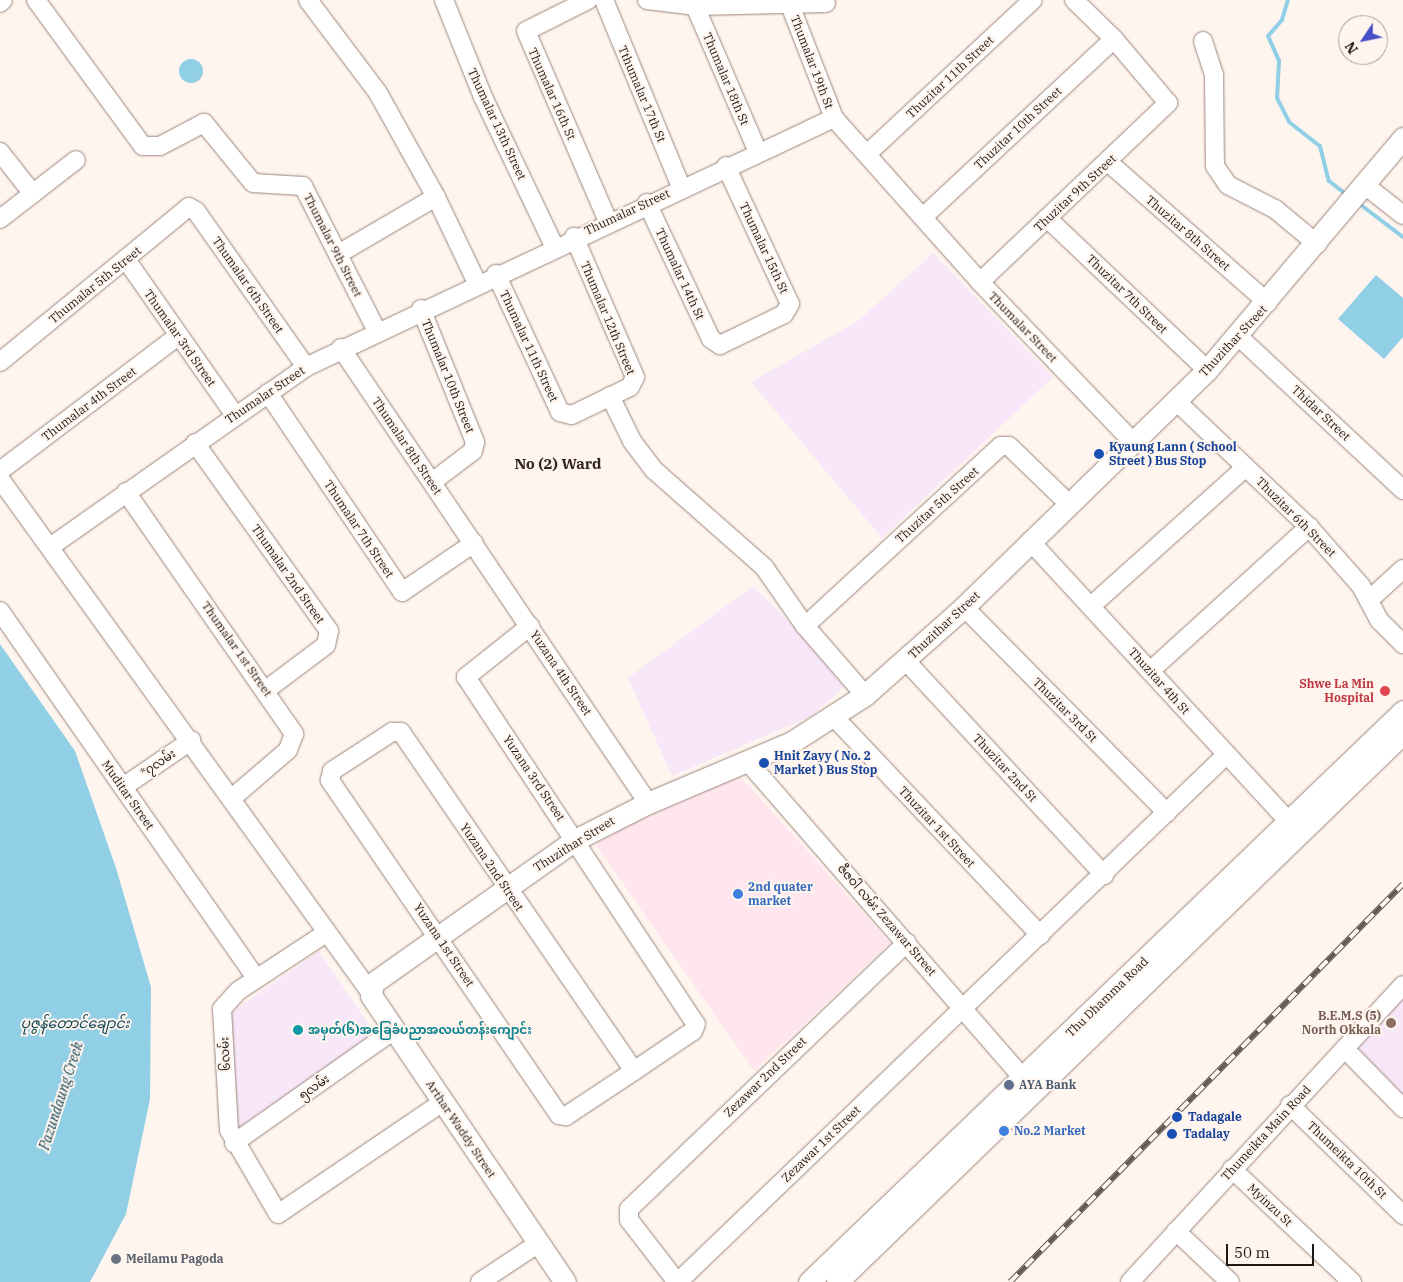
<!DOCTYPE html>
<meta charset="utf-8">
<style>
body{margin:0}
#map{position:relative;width:1403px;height:1282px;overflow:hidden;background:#fff5ef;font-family:"IBM Plex Serif","Noto Sans Myanmar",serif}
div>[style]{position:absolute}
.commercial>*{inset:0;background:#ffe5ee}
.education>*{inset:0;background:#f8e7f9}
.water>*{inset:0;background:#90cfe5}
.round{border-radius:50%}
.stream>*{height:4px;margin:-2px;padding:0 2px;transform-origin:2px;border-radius:2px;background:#90cfe5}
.roads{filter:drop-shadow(0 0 1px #9b8579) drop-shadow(0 0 1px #9b8579)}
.minor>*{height:18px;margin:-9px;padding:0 9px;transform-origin:9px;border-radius:9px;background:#fff}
.major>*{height:21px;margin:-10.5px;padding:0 10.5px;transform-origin:10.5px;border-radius:10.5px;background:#fff}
.rail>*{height:5.5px;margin-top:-2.75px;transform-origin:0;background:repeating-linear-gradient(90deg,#fff5ef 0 11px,#635a55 0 22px);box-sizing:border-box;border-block:1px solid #635a55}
.dots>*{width:14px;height:14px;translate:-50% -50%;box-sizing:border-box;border:2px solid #fff5ef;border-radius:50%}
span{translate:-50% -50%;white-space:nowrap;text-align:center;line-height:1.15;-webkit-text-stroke:4px #fff5ef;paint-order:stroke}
.street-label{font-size:12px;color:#201813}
.transit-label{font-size:12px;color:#164399;font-weight:700}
.left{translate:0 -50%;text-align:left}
.health-label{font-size:12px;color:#be3a42;font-weight:700}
.right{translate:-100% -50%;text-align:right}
.shop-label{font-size:12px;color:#366cbe;font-weight:700}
.education-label{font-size:12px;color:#785e54;font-weight:700}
.culture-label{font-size:12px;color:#0d838f;font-weight:700}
.service-label{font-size:12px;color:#4e5e75;font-weight:700}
.worship-label{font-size:12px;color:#5b616d;font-weight:700}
.water-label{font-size:14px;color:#104656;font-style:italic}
.quarter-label{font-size:15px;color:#36251a;font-weight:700}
.north{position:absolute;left:1338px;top:15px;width:50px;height:50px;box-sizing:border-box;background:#fff5ef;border:1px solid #a69d97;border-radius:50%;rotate:236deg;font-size:14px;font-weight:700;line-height:20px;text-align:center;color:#201813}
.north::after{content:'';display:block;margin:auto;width:18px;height:22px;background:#4650c5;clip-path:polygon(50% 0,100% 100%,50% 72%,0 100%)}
.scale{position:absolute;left:1226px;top:1244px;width:88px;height:22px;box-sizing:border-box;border:2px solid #201813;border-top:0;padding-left:6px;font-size:15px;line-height:18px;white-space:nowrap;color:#201813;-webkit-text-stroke:4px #fff5ef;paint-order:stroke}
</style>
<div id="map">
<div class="commercial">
<div style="clip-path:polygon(740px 776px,890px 943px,754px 1071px,596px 845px,616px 831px)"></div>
</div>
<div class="education">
<div style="clip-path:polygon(933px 253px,1053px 377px,882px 538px,751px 382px,858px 321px)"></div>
<div style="clip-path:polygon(753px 586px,849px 682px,812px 716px,672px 776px,628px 678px)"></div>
<div style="clip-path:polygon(319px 951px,376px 1035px,234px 1131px,226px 1016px)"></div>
<div style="clip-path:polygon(1403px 997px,1403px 1098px,1356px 1049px)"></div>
</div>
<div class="water">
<div class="round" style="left:179px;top:59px;width:24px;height:24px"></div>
<div style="clip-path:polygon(1376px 275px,1403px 298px,1403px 337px,1384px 359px,1338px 319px)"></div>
<div style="clip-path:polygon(0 644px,75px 751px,116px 868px,151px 987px,150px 1099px,126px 1214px,90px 1282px,0 1282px)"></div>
</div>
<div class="stream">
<div style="left:1288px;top:0;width:21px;rotate:107deg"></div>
<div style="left:1282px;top:20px;width:21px;rotate:131deg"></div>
<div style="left:1268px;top:36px;width:27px;rotate:66deg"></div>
<div style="left:1279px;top:61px;width:37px;rotate:93deg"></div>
<div style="left:1277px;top:98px;width:27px;rotate:63deg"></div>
<div style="left:1289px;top:122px;width:39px;rotate:38deg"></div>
<div style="left:1320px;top:146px;width:36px;rotate:76deg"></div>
<div style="left:1329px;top:181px;width:23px;rotate:38deg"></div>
<div style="left:1357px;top:202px;width:58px;rotate:37.3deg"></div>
</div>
<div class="roads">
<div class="minor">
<div style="left:36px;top:0;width:181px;rotate:53.8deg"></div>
<div style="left:143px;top:146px;width:17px"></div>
<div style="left:160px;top:146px;width:50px;rotate:-27.6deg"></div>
<div style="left:204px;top:123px;width:77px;rotate:50.8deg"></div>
<div style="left:253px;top:183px;width:50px;rotate:3.4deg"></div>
<div style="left:303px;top:186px;width:163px;rotate:63deg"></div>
<div style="left:308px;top:0;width:116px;rotate:53deg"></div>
<div style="left:378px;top:93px;width:119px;rotate:60.9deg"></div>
<div style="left:436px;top:197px;width:95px;rotate:64.5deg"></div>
<div style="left:444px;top:0;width:105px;rotate:68.1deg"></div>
<div style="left:483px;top:97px;width:165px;rotate:64.5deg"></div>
<div style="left:588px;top:0;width:69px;rotate:153.4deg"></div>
<div style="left:526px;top:31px;width:207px;rotate:66.7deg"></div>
<div style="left:604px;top:0;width:202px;rotate:67.6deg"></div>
<div style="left:647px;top:0;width:48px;rotate:7.1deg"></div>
<div style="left:695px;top:6px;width:131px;rotate:-1.3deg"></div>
<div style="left:0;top:3px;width:4px;rotate:-45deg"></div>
<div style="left:790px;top:5px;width:121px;rotate:68.7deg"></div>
<div style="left:695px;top:6px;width:159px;rotate:66.7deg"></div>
<div style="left:1203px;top:41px;width:36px;rotate:72deg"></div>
<div style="left:1214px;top:75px;width:91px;rotate:89.4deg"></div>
<div style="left:1215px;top:166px;width:23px;rotate:56deg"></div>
<div style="left:1228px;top:185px;width:53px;rotate:27.1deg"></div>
<div style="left:1275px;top:209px;width:55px;rotate:39.8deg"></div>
<div style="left:0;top:152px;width:53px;rotate:51.8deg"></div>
<div style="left:867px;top:154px;width:226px;rotate:-42.9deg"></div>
<div style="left:1108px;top:162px;width:213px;rotate:41.4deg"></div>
<div style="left:1366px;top:186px;width:47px;rotate:38.1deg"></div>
<div style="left:647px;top:203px;width:150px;rotate:64.8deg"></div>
<div style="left:711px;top:339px;width:11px;rotate:34deg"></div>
<div style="left:720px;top:345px;width:71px;rotate:-25.8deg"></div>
<div style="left:784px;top:314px;width:12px;rotate:-59deg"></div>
<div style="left:790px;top:304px;width:152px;rotate:-114.9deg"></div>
<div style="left:923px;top:217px;width:261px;rotate:-43deg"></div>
<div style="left:1047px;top:218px;width:221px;rotate:43.5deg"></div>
<div style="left:0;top:219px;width:96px;rotate:-37.8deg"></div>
<div style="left:340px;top:253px;width:111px;rotate:-30.3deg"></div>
<div style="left:127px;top:261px;width:188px;rotate:55deg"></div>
<div style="left:496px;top:274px;width:152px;rotate:65.1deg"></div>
<div style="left:560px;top:412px;width:12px;rotate:14deg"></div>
<div style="left:572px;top:415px;width:64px;rotate:-25.8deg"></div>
<div style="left:630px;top:387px;width:11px;rotate:-63deg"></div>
<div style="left:635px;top:377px;width:153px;rotate:-113.5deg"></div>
<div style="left:980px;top:282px;width:260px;rotate:-43.6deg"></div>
<div style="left:1168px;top:103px;width:84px;rotate:-130.2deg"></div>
<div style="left:1114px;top:39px;width:56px;rotate:-135.7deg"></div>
<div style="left:421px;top:309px;width:144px;rotate:67.9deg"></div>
<div style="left:475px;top:442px;width:9px;rotate:103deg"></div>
<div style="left:473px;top:451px;width:51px;rotate:142.9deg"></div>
<div style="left:1238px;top:336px;width:226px;rotate:43deg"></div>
<div style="left:341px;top:348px;width:549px;rotate:55.99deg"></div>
<div style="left:0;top:362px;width:244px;rotate:-39.4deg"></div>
<div style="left:189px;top:207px;width:8px;rotate:30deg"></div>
<div style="left:196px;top:211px;width:191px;rotate:54.8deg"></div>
<div style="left:268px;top:393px;width:240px;rotate:56deg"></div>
<div style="left:402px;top:592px;width:87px;rotate:-34.2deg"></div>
<div style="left:610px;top:396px;width:50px;rotate:63.9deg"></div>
<div style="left:632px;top:441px;width:36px;rotate:53deg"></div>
<div style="left:654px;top:470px;width:147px;rotate:41.4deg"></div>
<div style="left:764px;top:567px;width:72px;rotate:55.2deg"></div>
<div style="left:805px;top:626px;width:91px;rotate:49deg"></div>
<div style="left:1175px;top:400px;width:185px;rotate:43.5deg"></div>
<div style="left:1309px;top:527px;width:79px;rotate:48.6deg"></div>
<div style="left:1361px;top:586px;width:40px;rotate:62deg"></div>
<div style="left:1380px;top:621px;width:33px;rotate:45deg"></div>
<div style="left:195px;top:443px;width:231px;rotate:54.5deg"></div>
<div style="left:329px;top:631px;width:14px;rotate:102deg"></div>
<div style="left:326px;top:645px;width:75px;rotate:143.1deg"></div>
<div style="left:0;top:471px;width:223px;rotate:-37.2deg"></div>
<div style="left:0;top:479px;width:629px;rotate:54.19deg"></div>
<div style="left:126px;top:492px;width:295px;rotate:55.2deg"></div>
<div style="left:294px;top:734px;width:17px;rotate:111deg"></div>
<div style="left:288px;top:750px;width:74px;rotate:139.4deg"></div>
<div style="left:1030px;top:541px;width:382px;rotate:47.3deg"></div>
<div style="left:50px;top:547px;width:313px;rotate:-35.1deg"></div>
<div style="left:306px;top:367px;width:584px;rotate:-25.25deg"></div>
<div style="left:834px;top:118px;width:220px;rotate:48.3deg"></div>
<div style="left:980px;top:282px;width:221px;rotate:46.3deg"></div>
<div style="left:1369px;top:600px;width:46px;rotate:-42.4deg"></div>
<div style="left:1091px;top:606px;width:208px;rotate:-41.9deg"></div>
<div style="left:964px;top:607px;width:289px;rotate:45.4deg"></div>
<div style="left:0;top:611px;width:447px;rotate:55.1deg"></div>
<div style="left:530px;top:626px;width:82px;rotate:141.4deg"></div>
<div style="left:466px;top:677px;width:416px;rotate:56.5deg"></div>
<div style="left:696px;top:1024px;width:8px;rotate:113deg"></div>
<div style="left:693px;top:1031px;width:71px;rotate:145.9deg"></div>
<div style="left:634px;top:1071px;width:82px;rotate:146.5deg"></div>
<div style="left:566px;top:1116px;width:7px;rotate:-172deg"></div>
<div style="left:559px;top:1115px;width:406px;rotate:-124.4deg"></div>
<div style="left:330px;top:780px;width:9px;rotate:-77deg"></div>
<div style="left:332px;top:771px;width:72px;rotate:-33deg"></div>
<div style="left:392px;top:732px;width:9px"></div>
<div style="left:401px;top:732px;width:411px;rotate:55.5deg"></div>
<div style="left:805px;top:626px;width:266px;rotate:-42.6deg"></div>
<div style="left:1001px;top:446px;width:8px"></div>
<div style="left:1009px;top:446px;width:82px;rotate:44deg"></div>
<div style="left:906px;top:661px;width:292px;rotate:47.2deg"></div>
<div style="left:1150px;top:671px;width:215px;rotate:-42.2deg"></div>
<div style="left:835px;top:718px;width:299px;rotate:46.6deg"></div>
<div style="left:749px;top:763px;width:417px;rotate:49deg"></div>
<div style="left:123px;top:787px;width:83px;rotate:-34.3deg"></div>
<div style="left:326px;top:933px;width:105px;rotate:146.6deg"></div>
<div style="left:238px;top:991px;width:24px;rotate:132deg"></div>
<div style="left:222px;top:1009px;width:121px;rotate:86.7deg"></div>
<div style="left:229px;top:1130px;width:97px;rotate:59.7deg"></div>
<div style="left:278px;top:1214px;width:199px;rotate:-34.2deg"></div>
<div style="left:1345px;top:1049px;width:83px;rotate:45.5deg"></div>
<div style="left:1290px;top:1105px;width:158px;rotate:44.2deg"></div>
<div style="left:234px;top:1143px;width:196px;rotate:-35.2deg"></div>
<div style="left:1232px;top:1169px;width:165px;rotate:43.3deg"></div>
<div style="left:1176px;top:1231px;width:74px;rotate:43.4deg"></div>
<div style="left:480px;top:1282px;width:71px;rotate:-33.5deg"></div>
<div style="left:677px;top:1282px;width:78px;rotate:-127.7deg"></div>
<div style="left:629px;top:1220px;width:11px;rotate:-90deg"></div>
<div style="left:629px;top:1209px;width:385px;rotate:-43.8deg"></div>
<div style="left:678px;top:1282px;width:760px;rotate:-43.88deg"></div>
<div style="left:1130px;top:1282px;width:403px;rotate:-47.4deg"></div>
</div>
<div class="major">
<div style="left:565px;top:1282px;width:346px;rotate:-124.1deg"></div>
<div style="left:371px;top:995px;width:12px;rotate:-81deg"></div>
<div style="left:373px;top:983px;width:247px;rotate:-35.3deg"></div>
<div style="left:575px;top:840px;width:82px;rotate:-26.9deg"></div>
<div style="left:648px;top:803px;width:156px;rotate:-23deg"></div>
<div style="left:792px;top:742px;width:87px;rotate:-32.8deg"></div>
<div style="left:865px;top:695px;width:132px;rotate:-41.6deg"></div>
<div style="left:964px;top:607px;width:339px;rotate:-44.3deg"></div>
<div style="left:1207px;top:370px;width:304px;rotate:-49.8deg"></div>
<div style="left:809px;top:1282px;width:824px;rotate:-43.87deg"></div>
<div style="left:837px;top:1282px;width:789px;rotate:-44.13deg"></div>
</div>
</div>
<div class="rail">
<div style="left:1010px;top:1282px;width:559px;rotate:-45.36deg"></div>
</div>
<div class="dots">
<div style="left:1099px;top:454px;background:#1a4fb4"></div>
<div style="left:1385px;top:691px;background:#e0444e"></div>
<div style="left:764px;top:763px;background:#1a4fb4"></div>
<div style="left:738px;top:894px;background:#3f7fe0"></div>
<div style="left:1391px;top:1023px;background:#8d6e63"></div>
<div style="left:298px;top:1030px;background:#0f9aa8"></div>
<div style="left:1009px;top:1085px;background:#5c6f8a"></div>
<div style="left:1177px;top:1117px;background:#1a4fb4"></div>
<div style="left:1004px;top:1131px;background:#3f7fe0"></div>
<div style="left:1172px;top:1134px;background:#1a4fb4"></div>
<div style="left:116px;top:1259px;background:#6b7280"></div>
</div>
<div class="street-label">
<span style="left:812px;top:62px;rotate:69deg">Thumalar 19th St</span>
<span style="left:950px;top:77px;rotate:-43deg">Thuzitar 11th Street</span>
<span style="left:726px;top:79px;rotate:67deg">Thumalar 18th St</span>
<span style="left:552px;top:94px;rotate:66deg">Thumalar 16th St</span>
<span style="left:642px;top:94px;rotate:67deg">Tthumalar 17th St</span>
<span style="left:497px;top:124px;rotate:65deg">Thumalar 13th Street</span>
<span style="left:1018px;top:128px;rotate:-43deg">Thuzitar 10th Street</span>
<span style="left:1075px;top:193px;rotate:-43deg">Thuzitar 9th Street</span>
<span style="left:627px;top:212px;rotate:-25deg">Thumalar Street</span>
<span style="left:1188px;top:233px;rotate:41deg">Thuzitar 8th Street</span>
<span style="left:333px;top:245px;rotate:63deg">Thumalar 9th Street</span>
<span style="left:764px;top:248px;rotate:65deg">Thumalar 15th St</span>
<span style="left:680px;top:274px;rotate:65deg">Thumalar 14th St</span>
<span style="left:95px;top:285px;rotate:-39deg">Thumalar 5th Street</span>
<span style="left:248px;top:285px;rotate:55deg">Thumalar 6th Street</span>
<span style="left:1127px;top:294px;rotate:44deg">Thuzitar 7th Street</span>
<span style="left:608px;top:318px;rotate:67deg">Thumalar 12th Street</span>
<span style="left:1023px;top:327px;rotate:46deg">Thumalar Street</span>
<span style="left:180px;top:338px;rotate:55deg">Thumalar 3rd Street</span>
<span style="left:1233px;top:341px;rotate:-47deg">Thuzithar Street</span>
<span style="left:529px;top:346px;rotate:65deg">Thumalar 11th Street</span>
<span style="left:448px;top:376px;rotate:68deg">Thumalar 10th Street</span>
<span style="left:265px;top:395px;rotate:-34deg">Thumalar Street</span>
<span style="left:89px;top:404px;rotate:-37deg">Thumalar 4th Street</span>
<span style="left:1321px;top:413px;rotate:43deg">Thidar Street</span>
<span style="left:407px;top:446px;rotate:56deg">Thumalar 8th Street</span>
<span style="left:937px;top:505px;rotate:-42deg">Thuzitar 5th Street</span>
<span style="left:1296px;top:517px;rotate:45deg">Thuzitar 6th Street</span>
<span style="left:359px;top:529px;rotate:56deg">Thumalar 7th Street</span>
<span style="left:288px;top:574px;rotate:55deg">Thumalar 2nd Street</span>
<span style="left:944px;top:625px;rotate:-43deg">Thuzithar Street</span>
<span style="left:237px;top:649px;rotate:55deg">Thumalar 1st Street</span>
<span style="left:561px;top:673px;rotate:56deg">Yuzana 4th Street</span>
<span style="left:1159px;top:681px;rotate:48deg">Thuzitar 4th St</span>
<span style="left:1065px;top:710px;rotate:45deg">Thuzitar 3rd St</span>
<span style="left:158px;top:763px;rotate:-34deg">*၇လမ်း</span>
<span style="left:1005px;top:768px;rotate:47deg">Thuzitar 2nd St</span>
<span style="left:534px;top:778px;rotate:56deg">Yuzana 3rd Street</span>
<span style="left:128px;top:795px;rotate:55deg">Muditar Street</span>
<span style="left:937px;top:827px;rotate:47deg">Thuzitar 1st Street</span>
<span style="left:574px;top:844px;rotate:-32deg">Thuzithar Street</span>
<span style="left:492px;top:867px;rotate:56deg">Yuzana 2nd Street</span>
<span style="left:887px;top:920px;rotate:49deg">ဇီဇဝါ လမ်း Zezawar Street</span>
<span style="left:444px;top:945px;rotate:56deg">Yuzana 1st Street</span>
<span style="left:1107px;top:997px;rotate:-44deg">Thu Dhamma Road</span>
<span style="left:225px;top:1054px;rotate:-93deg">၆လမ်း</span>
<span style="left:765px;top:1077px;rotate:-44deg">Zezawar 2nd Street</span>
<span style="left:314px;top:1087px;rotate:-35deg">၅လမ်း</span>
<span style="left:461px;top:1129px;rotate:56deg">Arthar Waddy Street</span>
<span style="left:1266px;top:1133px;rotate:-47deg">Thumeikta Main Road</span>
<span style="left:821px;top:1144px;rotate:-44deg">Zezawar 1st Street</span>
<span style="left:1347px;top:1160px;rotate:44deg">Thumeikta 10th St</span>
<span style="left:1270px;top:1205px;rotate:43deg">Myinzu St</span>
</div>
<div class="transit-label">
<span class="left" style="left:1109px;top:454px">Kyaung Lann ( School<br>Street ) Bus Stop</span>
<span class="left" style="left:774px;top:763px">Hnit Zayy ( No. 2<br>Market ) Bus Stop</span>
<span class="left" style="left:1188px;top:1117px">Tadagale</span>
<span class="left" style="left:1183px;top:1134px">Tadalay</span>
</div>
<div class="health-label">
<span class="right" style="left:1374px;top:691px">Shwe La Min<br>Hospital</span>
</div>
<div class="shop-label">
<span class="left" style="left:748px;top:894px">2nd quater<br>market</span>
<span class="left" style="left:1014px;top:1131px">No.2 Market</span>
</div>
<div class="education-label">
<span class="right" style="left:1381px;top:1023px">B.E.M.S (5)<br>North Okkala</span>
</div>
<div class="culture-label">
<span class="left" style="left:308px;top:1030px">အမှတ်(၆)အခြေခံပညာအလယ်တန်းကျောင်း</span>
</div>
<div class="service-label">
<span class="left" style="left:1019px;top:1085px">AYA Bank</span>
</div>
<div class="worship-label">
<span class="left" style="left:126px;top:1259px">Meilamu Pagoda</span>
</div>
<div class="water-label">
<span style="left:75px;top:1023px">ပုဇွန်တောင်ချောင်း</span>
<span style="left:61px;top:1096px;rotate:-72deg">Pazundaung Creek</span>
</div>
<div class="quarter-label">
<span style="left:558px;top:464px">No (2) Ward</span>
</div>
<div class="north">N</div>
<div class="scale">50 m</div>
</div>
